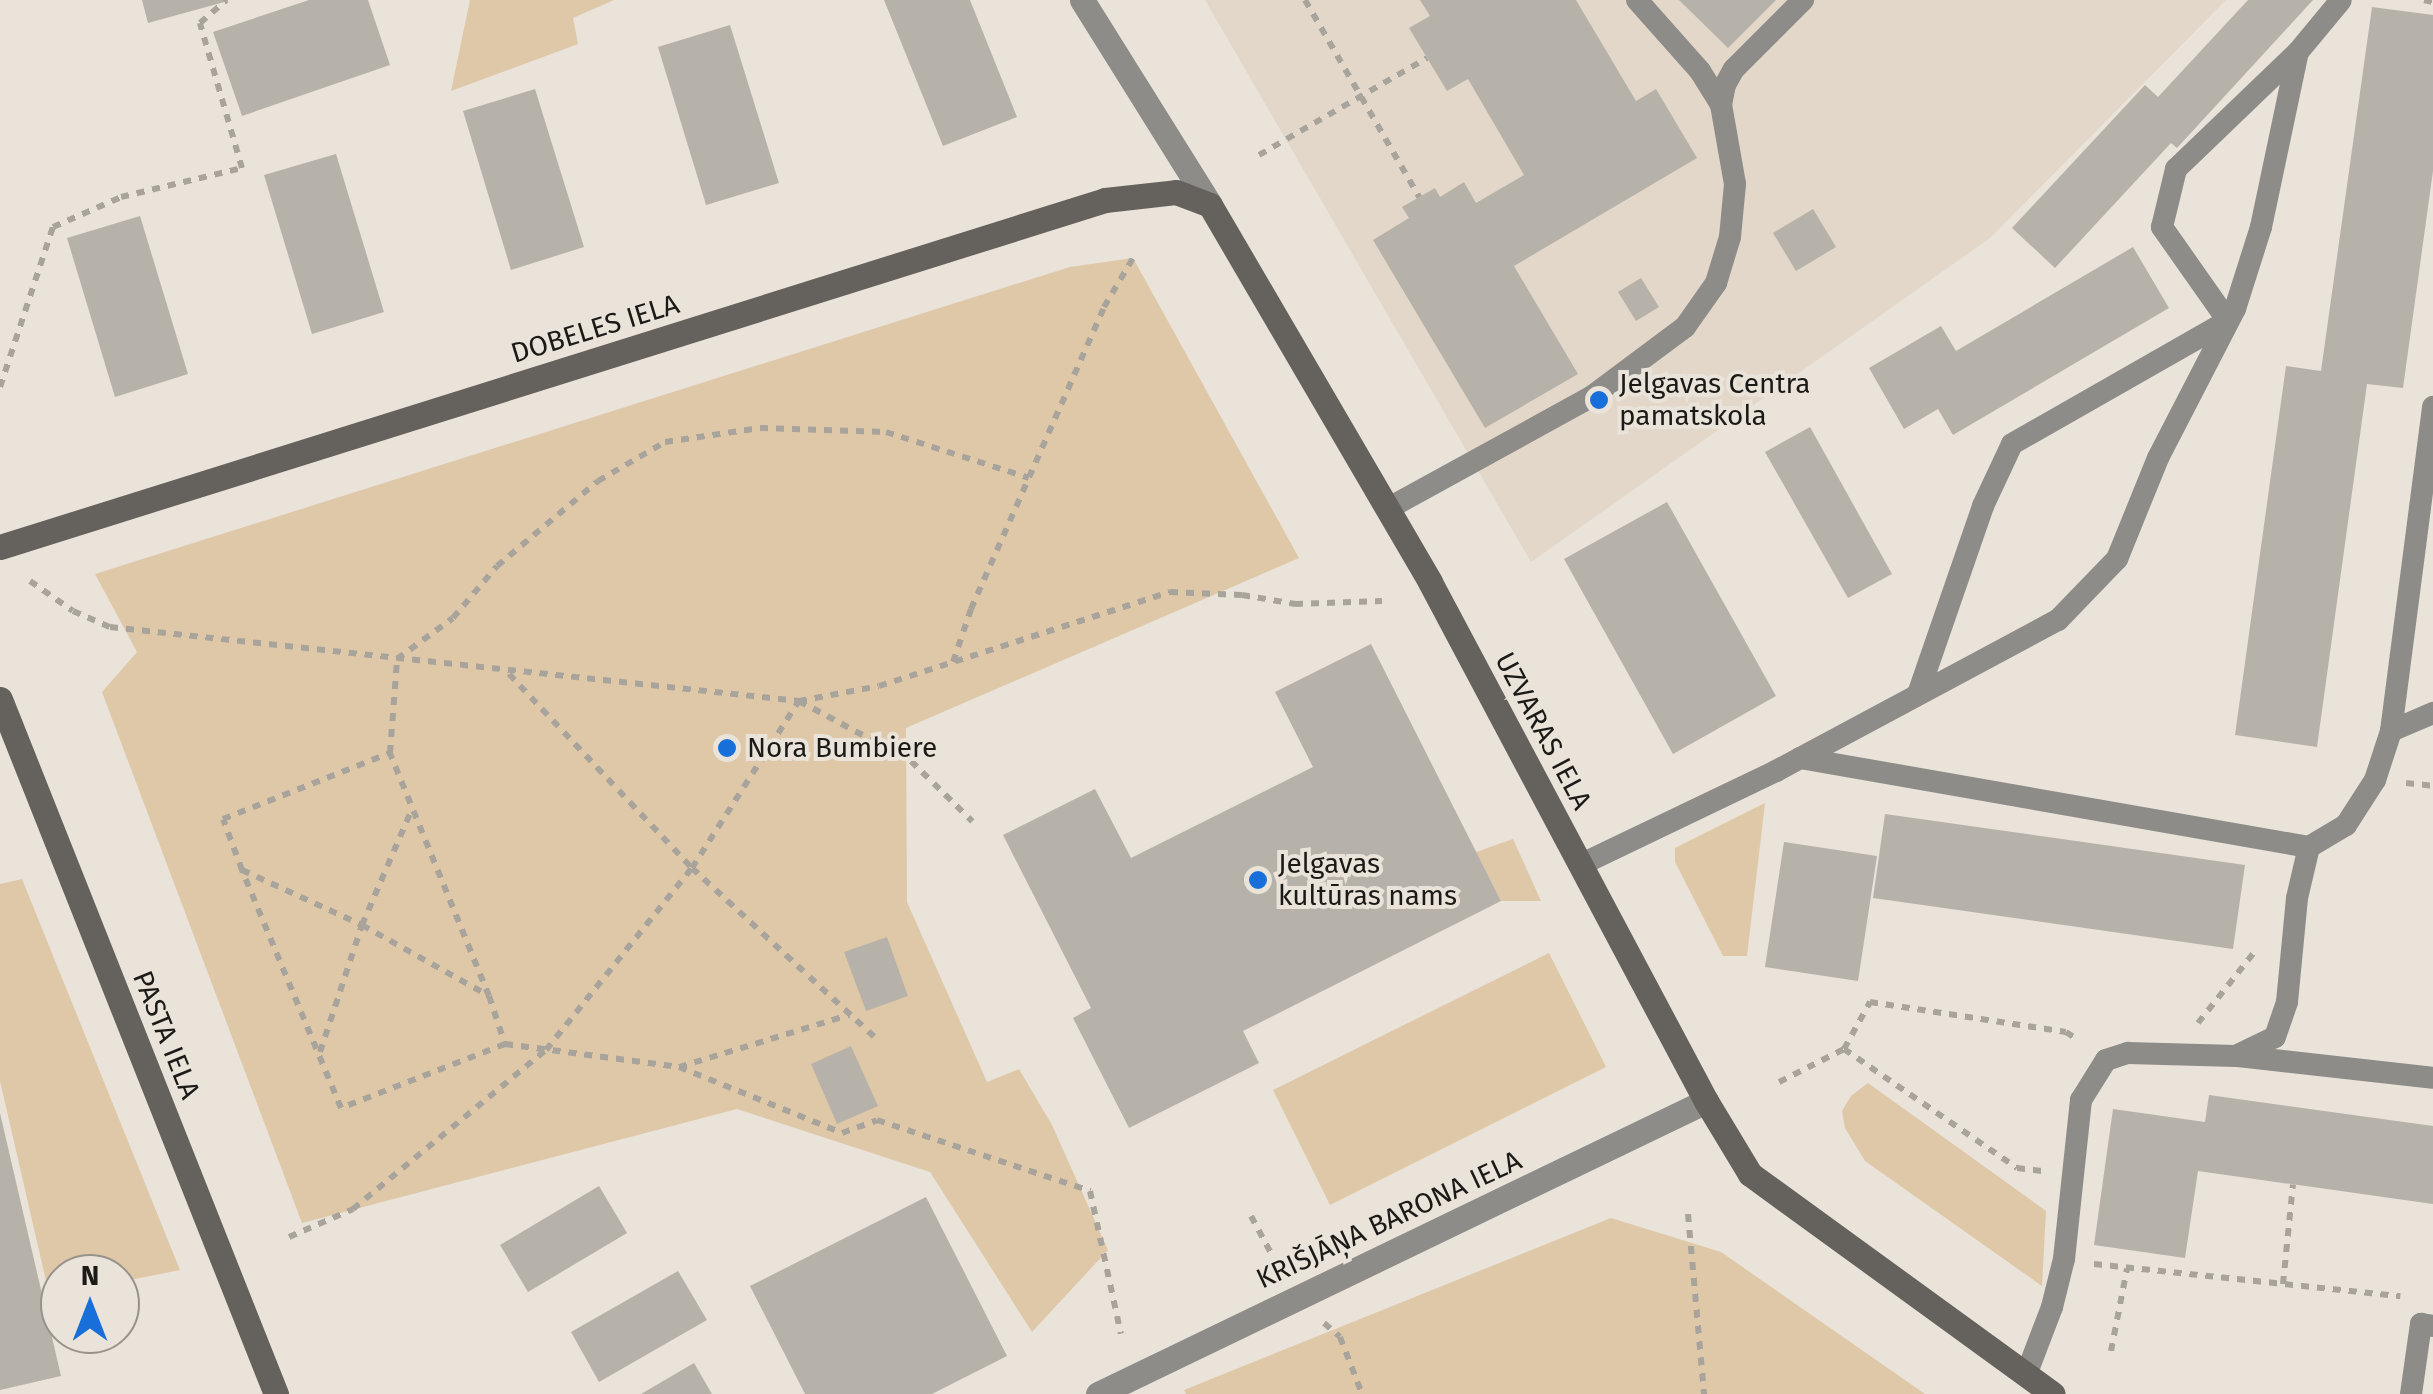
<!DOCTYPE html>
<meta charset="utf-8">
<style>
body{margin:0}
#map{position:relative;width:2433px;height:1394px;overflow:hidden;background:#e9e3da;font-family:"Fira Sans",sans-serif}
div>[style]{position:absolute}
.built>*{inset:0;background:#e2d7c8}
.green>*{inset:0;background:#dfc8a8}
.building>*{inset:0;background:#b7b2a9}
.path>*{height:6px;margin-top:-3px;transform-origin:0;background:repeating-linear-gradient(90deg,#a8a49c 0 8px,transparent 0 16px)}
.service>*{height:22px;margin:-11px;padding:0 11px;transform-origin:11px;border-radius:11px;background:#8e8c88}
.minor>*{height:25px;margin:-12.5px;padding:0 12.5px;transform-origin:12.5px;border-radius:12.5px;background:#8e8c88}
.tertiary>*{height:25px;margin:-12.5px;padding:0 12.5px;transform-origin:12.5px;border-radius:12.5px;background:#8e8c88}
.secondary>*{height:25px;margin:-12.5px;padding:0 12.5px;transform-origin:12.5px;border-radius:12.5px;background:#65625d}
.dots>*{width:28px;height:28px;translate:-50% -50%;box-sizing:border-box;border:5px solid #e9e3da;border-radius:50%}
span{translate:-50% -50%;white-space:nowrap;text-align:center;line-height:1.15;-webkit-text-stroke:8px #e9e3da;paint-order:stroke}
.street-label{font-size:28px;color:#1c1a17}
.poi-label{font-size:28px;color:#1c1a17}
.left{translate:0 -50%;text-align:left}
.north{position:absolute;left:40px;top:1254px;width:100px;height:100px;box-sizing:border-box;background:#e9e3da;border:2px solid #97938c;border-radius:50%;rotate:0deg;font-size:28px;font-weight:700;line-height:40px;text-align:center;color:#1c1a17}
.north::after{content:'';display:block;margin:auto;width:35px;height:45px;background:#196fd9;clip-path:polygon(50% 0,100% 100%,50% 72%,0 100%)}
</style>
<div id="map">
<div class="built">
<div style="clip-path:polygon(1205px 0,2226px 0,1990px 238px,1531px 562px)"></div>
</div>
<div class="green">
<div style="clip-path:polygon(470px 0,614px 0,573px 18px,578px 44px,451px 91px)"></div>
<div style="clip-path:polygon(1133px 258px,1299px 558px,906px 728px,907px 902px,987px 1082px,1019px 1069px,1052px 1125px,1108px 1250px,1032px 1332px,930px 1172px,737px 1109px,302px 1223px,102px 692px,137px 652px,95px 574px,1070px 267px)"></div>
<div style="clip-path:polygon(1765px 803px,1747px 956px,1723px 956px,1675px 862px,1675px 848px)"></div>
<div style="clip-path:polygon(1513px 839px,1541px 901px,1501px 901px,1476px 852px)"></div>
<div style="clip-path:polygon(22px 879px,180px 1270px,120px 1282px,120px 1274px,60px 1274px,60px 1286px,49px 1294px,0 1081px,0 884px)"></div>
<div style="clip-path:polygon(1549px 953px,1606px 1067px,1330px 1205px,1273px 1090px)"></div>
<div style="clip-path:polygon(1868px 1083px,2046px 1211px,2042px 1286px,1865px 1161px,1845px 1128px,1842px 1111px,1851px 1096px)"></div>
<div style="clip-path:polygon(1611px 1218px,1721px 1252px,1925px 1394px,1186px 1394px,1184px 1390px)"></div>
</div>
<div class="building">
<div style="clip-path:polygon(142px 0,228px 0,228px 1px,148px 23px)"></div>
<div style="clip-path:polygon(309px 0,368px 0,390px 65px,242px 116px,213px 32px)"></div>
<div style="clip-path:polygon(884px 0,970px 0,1017px 117px,943px 146px)"></div>
<div style="clip-path:polygon(1420px 0,1576px 0,1636px 101px,1656px 89px,1697px 158px,1514px 266px,1578px 374px,1485px 428px,1373px 240px,1409px 218px,1402px 207px,1435px 188px,1440px 197px,1464px 182px,1476px 203px,1524px 175px,1468px 79px,1447px 91px,1409px 28px,1430px 16px)"></div>
<div style="clip-path:polygon(1679px 0,1776px 0,1728px 48px)"></div>
<div style="clip-path:polygon(2248px 0,2313px 0,2177px 148px,2171px 143px,2055px 268px,2012px 228px,2145px 85px,2158px 97px)"></div>
<div style="clip-path:polygon(2372px 7px,2433px 15px,2433px 171px,2403px 388px,2367px 384px,2317px 747px,2235px 735px,2286px 366px,2321px 371px)"></div>
<div style="clip-path:polygon(730px 25px,779px 183px,706px 205px,658px 47px)"></div>
<div style="clip-path:polygon(535px 89px,584px 247px,511px 270px,463px 111px)"></div>
<div style="clip-path:polygon(336px 154px,384px 312px,312px 334px,264px 175px)"></div>
<div style="clip-path:polygon(1813px 209px,1836px 247px,1796px 271px,1773px 233px)"></div>
<div style="clip-path:polygon(140px 216px,188px 374px,115px 397px,67px 238px)"></div>
<div style="clip-path:polygon(2133px 247px,2169px 308px,1953px 435px,1938px 409px,1904px 429px,1869px 368px,1941px 326px,1956px 351px)"></div>
<div style="clip-path:polygon(1641px 278px,1659px 307px,1636px 321px,1618px 292px)"></div>
<div style="clip-path:polygon(1810px 427px,1892px 574px,1848px 598px,1765px 452px)"></div>
<div style="clip-path:polygon(1667px 502px,1776px 696px,1673px 754px,1564px 559px)"></div>
<div style="clip-path:polygon(1371px 644px,1501px 901px,1243px 1031px,1259px 1063px,1129px 1128px,1073px 1018px,1091px 1008px,1003px 835px,1095px 789px,1131px 858px,1313px 767px,1275px 692px)"></div>
<div style="clip-path:polygon(1885px 814px,2245px 865px,2233px 949px,1873px 898px)"></div>
<div style="clip-path:polygon(1784px 842px,1877px 856px,1858px 981px,1765px 967px)"></div>
<div style="clip-path:polygon(887px 937px,908px 996px,866px 1011px,844px 952px)"></div>
<div style="clip-path:polygon(851px 1046px,878px 1106px,837px 1124px,811px 1064px)"></div>
<div style="clip-path:polygon(2209px 1095px,2433px 1126px,2433px 1204px,2198px 1171px,2185px 1258px,2094px 1245px,2113px 1109px,2205px 1122px)"></div>
<div style="clip-path:polygon(0 1113px,61px 1376px,0 1390px)"></div>
<div style="clip-path:polygon(599px 1186px,627px 1233px,528px 1292px,500px 1245px)"></div>
<div style="clip-path:polygon(926px 1197px,1007px 1356px,932px 1394px,805px 1394px,750px 1286px)"></div>
<div style="clip-path:polygon(678px 1271px,707px 1320px,599px 1382px,571px 1332px)"></div>
<div style="clip-path:polygon(694px 1363px,712px 1394px,641px 1394px)"></div>
</div>
<div class="path">
<div style="left:1305px;top:0;width:228px;rotate:59.9deg"></div>
<div style="left:2424px;top:0;width:9px;rotate:13deg"></div>
<div style="left:1259px;top:155px;width:194px;rotate:-30deg"></div>
<div style="left:0;top:387px;width:169px;rotate:-71.7deg"></div>
<div style="left:53px;top:227px;width:74px;rotate:-23.8deg"></div>
<div style="left:121px;top:197px;width:124px;rotate:-13.5deg"></div>
<div style="left:242px;top:168px;width:151px;rotate:-106.2deg"></div>
<div style="left:200px;top:23px;width:35px;rotate:-41deg"></div>
<div style="left:30px;top:581px;width:52px;rotate:34.9deg"></div>
<div style="left:73px;top:611px;width:40px;rotate:23.4deg"></div>
<div style="left:110px;top:627px;width:693px;rotate:6.13deg"></div>
<div style="left:799px;top:701px;width:127px;rotate:28.2deg"></div>
<div style="left:911px;top:761px;width:86px;rotate:44.5deg"></div>
<div style="left:953px;top:662px;width:56px;rotate:-71.2deg"></div>
<div style="left:971px;top:609px;width:330px;rotate:-66.2deg"></div>
<div style="left:1104px;top:307px;width:57px;rotate:-59.4deg"></div>
<div style="left:509px;top:674px;width:267px;rotate:46.7deg"></div>
<div style="left:692px;top:868px;width:255px;rotate:42.8deg"></div>
<div style="left:2406px;top:783px;width:27px;rotate:6deg"></div>
<div style="left:242px;top:870px;width:54px;rotate:-110.4deg"></div>
<div style="left:223px;top:819px;width:180px;rotate:-21.6deg"></div>
<div style="left:489px;top:996px;width:51px;rotate:71.6deg"></div>
<div style="left:505px;top:1044px;width:176px;rotate:7.5deg"></div>
<div style="left:679px;top:1067px;width:178px;rotate:-17deg"></div>
<div style="left:2198px;top:1023px;width:93px;rotate:-51.5deg"></div>
<div style="left:505px;top:1044px;width:176px;rotate:158.7deg"></div>
<div style="left:341px;top:1108px;width:258px;rotate:-112.6deg"></div>
<div style="left:242px;top:870px;width:132px;rotate:24.6deg"></div>
<div style="left:362px;top:925px;width:145px;rotate:29.2deg"></div>
<div style="left:489px;top:996px;width:262px;rotate:-112.2deg"></div>
<div style="left:390px;top:753px;width:94px;rotate:-85.7deg"></div>
<div style="left:397px;top:659px;width:69px;rotate:-36.2deg"></div>
<div style="left:453px;top:618px;width:68px;rotate:-49.8deg"></div>
<div style="left:497px;top:566px;width:132px;rotate:-40.1deg"></div>
<div style="left:598px;top:481px;width:78px;rotate:-30.2deg"></div>
<div style="left:665px;top:442px;width:96px;rotate:-8.4deg"></div>
<div style="left:760px;top:428px;width:126px;rotate:1.8deg"></div>
<div style="left:886px;top:432px;width:150px;rotate:17.8deg"></div>
<div style="left:1844px;top:1049px;width:54px;rotate:-61deg"></div>
<div style="left:1870px;top:1002px;width:198px;rotate:8.7deg"></div>
<div style="left:2066px;top:1032px;width:14px;rotate:34deg"></div>
<div style="left:320px;top:1052px;width:134px;rotate:-71.7deg"></div>
<div style="left:362px;top:925px;width:124px;rotate:-66.7deg"></div>
<div style="left:679px;top:1067px;width:176px;rotate:22deg"></div>
<div style="left:842px;top:1133px;width:37px;rotate:-20deg"></div>
<div style="left:877px;top:1120px;width:225px;rotate:18.4deg"></div>
<div style="left:1090px;top:1191px;width:146px;rotate:77.8deg"></div>
<div style="left:1779px;top:1082px;width:73px;rotate:-26.9deg"></div>
<div style="left:1844px;top:1049px;width:210px;rotate:34.5deg"></div>
<div style="left:2017px;top:1168px;width:25px;rotate:7deg"></div>
<div style="left:1688px;top:1214px;width:181px;rotate:84.9deg"></div>
<div style="left:1251px;top:1216px;width:59px;rotate:61.7deg"></div>
<div style="left:289px;top:1237px;width:70px;rotate:-23.6deg"></div>
<div style="left:353px;top:1209px;width:250px;rotate:-39.5deg"></div>
<div style="left:546px;top:1050px;width:233px;rotate:-51.3deg"></div>
<div style="left:692px;top:868px;width:198px;rotate:-57.4deg"></div>
<div style="left:799px;top:701px;width:81px;rotate:-10.6deg"></div>
<div style="left:879px;top:686px;width:306px;rotate:-17.9deg"></div>
<div style="left:1170px;top:592px;width:72px;rotate:2.4deg"></div>
<div style="left:1242px;top:595px;width:54px;rotate:9.6deg"></div>
<div style="left:1295px;top:604px;width:87px;rotate:-2deg"></div>
<div style="left:2094px;top:1264px;width:308px;rotate:6deg"></div>
<div style="left:2283px;top:1284px;width:100px;rotate:-84.3deg"></div>
<div style="left:1324px;top:1323px;width:21px;rotate:41deg"></div>
<div style="left:1340px;top:1337px;width:61px;rotate:68.9deg"></div>
<div style="left:2111px;top:1351px;width:84px;rotate:-79deg"></div>
</div>
<div class="service">
<div style="left:1637px;top:0;width:95px;rotate:48.4deg"></div>
<div style="left:1700px;top:71px;width:40px;rotate:58deg"></div>
<div style="left:1389px;top:508px;width:230px;rotate:-28.8deg"></div>
<div style="left:1591px;top:397px;width:117px;rotate:-36.7deg"></div>
<div style="left:1685px;top:327px;width:54px;rotate:-54.8deg"></div>
<div style="left:1716px;top:283px;width:48px;rotate:-73.1deg"></div>
<div style="left:1730px;top:237px;width:53px;rotate:-84.6deg"></div>
<div style="left:1735px;top:184px;width:80px;rotate:-100deg"></div>
<div style="left:1721px;top:105px;width:20px;rotate:-79deg"></div>
<div style="left:1725px;top:85px;width:18px;rotate:-61deg"></div>
<div style="left:1734px;top:69px;width:98px;rotate:-45deg"></div>
<div style="left:1918px;top:694px;width:199px;rotate:-70.9deg"></div>
<div style="left:1983px;top:506px;width:68px;rotate:-64.9deg"></div>
<div style="left:2012px;top:444px;width:249px;rotate:-29.7deg"></div>
<div style="left:2228px;top:321px;width:115px;rotate:-125.1deg"></div>
<div style="left:2162px;top:227px;width:60px;rotate:-76.4deg"></div>
<div style="left:2176px;top:169px;width:169px;rotate:-43.8deg"></div>
<div style="left:2391px;top:731px;width:46px;rotate:-23.2deg"></div>
<div style="left:1800px;top:758px;width:517px;rotate:9.92deg"></div>
<div style="left:2309px;top:847px;width:43px;rotate:-30.7deg"></div>
<div style="left:2346px;top:825px;width:54px;rotate:-57.2deg"></div>
<div style="left:2375px;top:780px;width:52px;rotate:-71.9deg"></div>
<div style="left:2391px;top:731px;width:327px;rotate:-82.6deg"></div>
<div style="left:1580px;top:865px;width:217px;rotate:-25.6deg"></div>
<div style="left:1776px;top:771px;width:320px;rotate:-28.2deg"></div>
<div style="left:2058px;top:620px;width:85px;rotate:-46deg"></div>
<div style="left:2117px;top:559px;width:109px;rotate:-67.9deg"></div>
<div style="left:2158px;top:458px;width:168px;rotate:-62.7deg"></div>
<div style="left:2235px;top:309px;width:86px;rotate:-72.4deg"></div>
<div style="left:2261px;top:227px;width:179px;rotate:-78.1deg"></div>
<div style="left:2298px;top:52px;width:67px;rotate:-50.4deg"></div>
<div style="left:2238px;top:1056px;width:196px;rotate:6.4deg"></div>
<div style="left:2026px;top:1375px;width:73px;rotate:-69.1deg"></div>
<div style="left:2052px;top:1307px;width:49px;rotate:-76deg"></div>
<div style="left:2064px;top:1259px;width:160px;rotate:-83.9deg"></div>
<div style="left:2081px;top:1100px;width:47px;rotate:-58deg"></div>
<div style="left:2106px;top:1060px;width:23px;rotate:-18deg"></div>
<div style="left:2128px;top:1053px;width:108px;rotate:1.6deg"></div>
<div style="left:2236px;top:1056px;width:43px;rotate:-26deg"></div>
<div style="left:2275px;top:1037px;width:37px;rotate:-71deg"></div>
<div style="left:2287px;top:1002px;width:104px;rotate:-84.5deg"></div>
<div style="left:2297px;top:898px;width:52px;rotate:-76.8deg"></div>
<div style="left:2411px;top:1394px;width:71px;rotate:-81.9deg"></div>
<div style="left:2421px;top:1324px;width:12px;rotate:9deg"></div>
</div>
<div class="minor">
<div style="left:1098px;top:1394px;width:675px;rotate:-25.73deg"></div>
</div>
<div class="tertiary">
<div style="left:1082px;top:0;width:242px;rotate:58deg"></div>
</div>
<div class="secondary">
<div style="left:0;top:547px;width:1158px;rotate:-17.43deg"></div>
<div style="left:1105px;top:200px;width:71px;rotate:-6.4deg"></div>
<div style="left:1176px;top:192px;width:36px;rotate:21deg"></div>
<div style="left:1210px;top:205px;width:436px;rotate:59.7deg"></div>
<div style="left:1430px;top:582px;width:588px;rotate:62deg"></div>
<div style="left:1706px;top:1101px;width:85px;rotate:58.9deg"></div>
<div style="left:1750px;top:1174px;width:374px;rotate:36deg"></div>
<div style="left:0;top:699px;width:748px;rotate:68.34deg"></div>
</div>
<div class="dots">
<div style="left:1599px;top:400px;background:#196fd9"></div>
<div style="left:727px;top:748px;background:#196fd9"></div>
<div style="left:1258px;top:880px;background:#196fd9"></div>
</div>
<div class="street-label">
<span style="left:595px;top:329px;rotate:-17deg">DOBELES IELA</span>
<span style="left:1543px;top:731px;rotate:62deg">UZVARAS IELA</span>
<span style="left:166px;top:1035px;rotate:68deg">PASTA IELA</span>
<span style="left:1389px;top:1220px;rotate:-25deg">KRIŠJĀŅA BARONA IELA</span>
</div>
<div class="poi-label">
<span class="left" style="left:1619px;top:400px">Jelgavas Centra<br>pamatskola</span>
<span class="left" style="left:747px;top:748px">Nora Bumbiere</span>
<span class="left" style="left:1278px;top:880px">Jelgavas<br>kultūras nams</span>
</div>
<div class="north">N</div>
</div>
